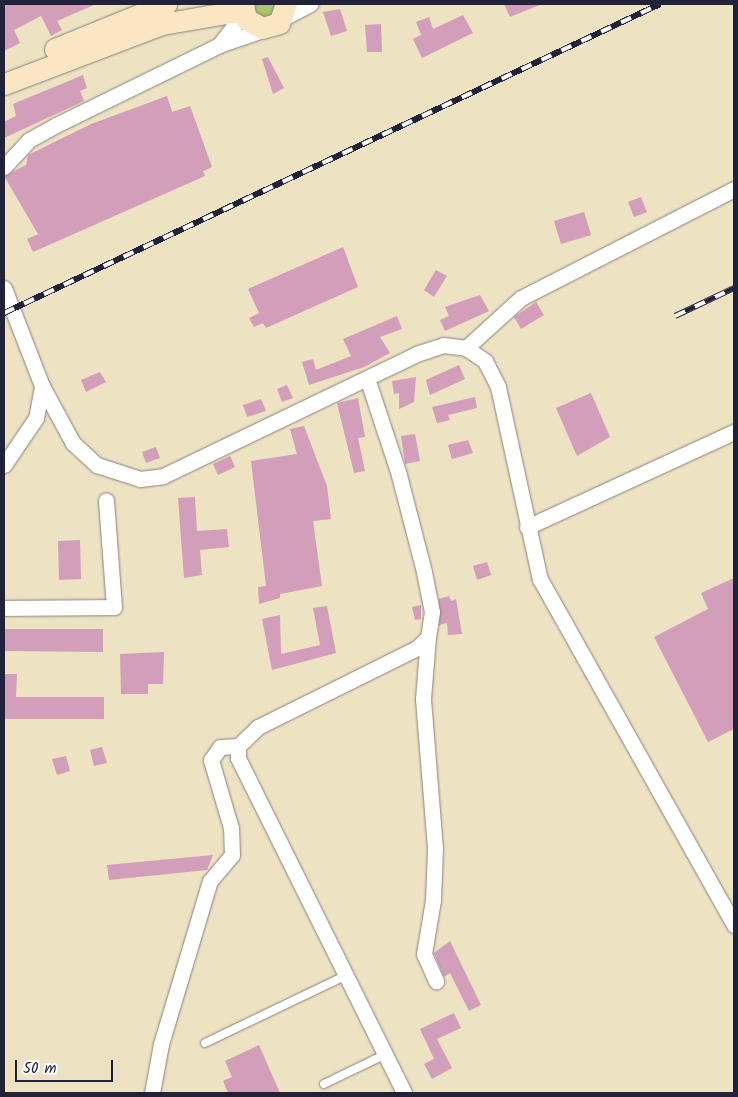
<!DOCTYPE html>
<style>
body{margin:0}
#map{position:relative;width:738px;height:1097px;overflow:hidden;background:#ede2c2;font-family:Kalam,sans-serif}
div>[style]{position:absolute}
.green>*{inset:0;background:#acc368}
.building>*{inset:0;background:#d29eba}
.roads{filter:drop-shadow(0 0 1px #88827e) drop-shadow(0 0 1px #88827e)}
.lane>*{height:8px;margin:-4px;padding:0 4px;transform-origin:4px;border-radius:4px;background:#fff}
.street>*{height:15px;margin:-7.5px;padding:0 7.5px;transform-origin:7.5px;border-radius:7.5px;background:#fff}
.secondary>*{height:21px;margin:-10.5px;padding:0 10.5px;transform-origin:10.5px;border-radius:10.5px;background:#fbe6c4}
.rail>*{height:5.5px;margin-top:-2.75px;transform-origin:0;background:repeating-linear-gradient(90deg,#fff 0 11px,#22223b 0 22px);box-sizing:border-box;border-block:1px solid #22223b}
span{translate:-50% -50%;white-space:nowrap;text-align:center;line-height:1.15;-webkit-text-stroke:4.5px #fff;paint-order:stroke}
.frame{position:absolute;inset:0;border:5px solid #22223b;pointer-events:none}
.scale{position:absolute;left:15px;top:1060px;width:98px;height:22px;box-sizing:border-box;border:2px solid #22223b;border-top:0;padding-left:6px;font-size:15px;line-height:18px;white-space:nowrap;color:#22223b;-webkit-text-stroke:4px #fff;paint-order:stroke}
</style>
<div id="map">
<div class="green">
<div style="clip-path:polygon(251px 4px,278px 4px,272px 17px,258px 18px)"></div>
</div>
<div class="building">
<div style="clip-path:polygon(4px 4px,96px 4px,57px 21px,62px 30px,51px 36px,41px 16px,14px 30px,20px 43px,4px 51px)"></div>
<div style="clip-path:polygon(504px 4px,542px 4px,510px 17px)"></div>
<div style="clip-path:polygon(340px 9px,347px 31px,331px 36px,323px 12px)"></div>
<div style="clip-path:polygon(463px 15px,473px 33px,422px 58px,413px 39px,421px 35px,416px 22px,429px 17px,433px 29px)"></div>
<div style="clip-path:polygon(381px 24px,382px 52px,367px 52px,365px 25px)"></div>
<div style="clip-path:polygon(268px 57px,284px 88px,273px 94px,262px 59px)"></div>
<div style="clip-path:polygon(83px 75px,87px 88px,80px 91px,84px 101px,4px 138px,4px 122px,16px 116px,13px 104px)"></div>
<div style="clip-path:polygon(167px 96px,172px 112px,190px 106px,212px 167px,203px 171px,205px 176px,33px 252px,27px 239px,38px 234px,4px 176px,26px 165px,28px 155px,91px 124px)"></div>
<div style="clip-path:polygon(641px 197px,647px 212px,634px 217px,628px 202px)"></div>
<div style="clip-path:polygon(584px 212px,591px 235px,561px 244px,554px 221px)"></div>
<div style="clip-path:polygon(343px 247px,358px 287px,266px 328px,263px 323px,254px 327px,249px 318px,259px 313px,248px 289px)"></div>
<div style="clip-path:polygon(436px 270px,447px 276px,434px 297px,424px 290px)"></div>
<div style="clip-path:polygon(480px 295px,489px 311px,445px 331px,440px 320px,449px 316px,445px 307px)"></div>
<div style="clip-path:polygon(536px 302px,544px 315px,521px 329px,514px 317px)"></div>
<div style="clip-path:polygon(397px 316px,402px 329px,380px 337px,390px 353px,364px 367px,309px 385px,302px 362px,313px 359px,316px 370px,351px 356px,343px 339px)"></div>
<div style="clip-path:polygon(459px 365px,465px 379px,430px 395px,426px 380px)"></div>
<div style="clip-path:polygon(100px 372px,106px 382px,86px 392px,81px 380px)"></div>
<div style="clip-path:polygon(416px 377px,414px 402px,399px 409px,399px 393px,394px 394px,392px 381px)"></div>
<div style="clip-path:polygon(287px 385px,293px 398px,282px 402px,277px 389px)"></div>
<div style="clip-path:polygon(591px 393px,610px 437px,577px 456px,556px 408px)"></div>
<div style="clip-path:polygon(475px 397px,477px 408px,448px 415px,450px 420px,437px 423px,432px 407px)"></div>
<div style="clip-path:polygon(358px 398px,365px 437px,358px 438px,365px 471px,354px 473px,337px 403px)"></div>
<div style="clip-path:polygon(261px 399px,266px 411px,247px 417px,243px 405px)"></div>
<div style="clip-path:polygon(304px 426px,327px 486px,331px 519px,313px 521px,322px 586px,280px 594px,280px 598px,259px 604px,258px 587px,266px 586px,251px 461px,297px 454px,290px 429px)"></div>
<div style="clip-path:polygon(415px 434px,420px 461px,405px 464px,401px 436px)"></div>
<div style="clip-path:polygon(468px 440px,473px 453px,452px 459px,448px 445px)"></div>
<div style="clip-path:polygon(156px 447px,160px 458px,146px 463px,142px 452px)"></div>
<div style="clip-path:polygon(230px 456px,235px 467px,218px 475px,213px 464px)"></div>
<div style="clip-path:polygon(195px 497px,197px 531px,227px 529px,229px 547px,200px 550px,202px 575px,184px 578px,178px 498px)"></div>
<div style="clip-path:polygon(80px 540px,81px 579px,59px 580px,58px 541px)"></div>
<div style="clip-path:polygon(487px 562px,491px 575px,477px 580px,473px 566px)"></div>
<div style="clip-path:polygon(734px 578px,734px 729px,708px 742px,654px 637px,708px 609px,701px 593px)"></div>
<div style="clip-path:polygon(449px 596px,451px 601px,456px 599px,462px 634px,448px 635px,447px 623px,439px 625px,439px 599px)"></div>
<div style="clip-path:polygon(421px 605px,421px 619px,415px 620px,412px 607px)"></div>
<div style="clip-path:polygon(327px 606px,336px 653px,272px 670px,262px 619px,280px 615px,281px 654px,320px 645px,313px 608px)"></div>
<div style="clip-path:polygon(4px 629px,103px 629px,103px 652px,4px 651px)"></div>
<div style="clip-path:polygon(164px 652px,163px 684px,148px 684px,148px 694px,121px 694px,120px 654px)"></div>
<div style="clip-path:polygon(4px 674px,17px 674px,16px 697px,104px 697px,104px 719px,4px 719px)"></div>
<div style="clip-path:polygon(102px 747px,107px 763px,94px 766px,90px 750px)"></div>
<div style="clip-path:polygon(66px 756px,70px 771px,57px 775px,52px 759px)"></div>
<div style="clip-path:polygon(213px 855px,207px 870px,109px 880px,107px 865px)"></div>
<div style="clip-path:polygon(450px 941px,481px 1005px,469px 1011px,450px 973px,444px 977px,434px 953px)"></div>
<div style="clip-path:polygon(454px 1013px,461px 1028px,437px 1039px,452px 1068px,432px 1079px,424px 1064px,434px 1059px,420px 1029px)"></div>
<div style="clip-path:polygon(259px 1045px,280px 1093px,228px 1093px,223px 1081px,232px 1077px,225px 1061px)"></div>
</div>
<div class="roads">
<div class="lane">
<div style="left:205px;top:1043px;width:157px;rotate:-25.6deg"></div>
<div style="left:324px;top:1084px;width:67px;rotate:-25.8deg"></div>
</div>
<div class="street">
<div style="left:283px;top:18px;width:31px;rotate:-27deg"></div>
<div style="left:219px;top:45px;width:53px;rotate:-18.8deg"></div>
<div style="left:4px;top:167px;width:37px;rotate:-47deg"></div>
<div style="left:29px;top:140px;width:31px;rotate:-29deg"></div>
<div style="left:56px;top:125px;width:182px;rotate:-26.1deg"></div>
<div style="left:219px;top:45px;width:39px;rotate:-52deg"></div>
<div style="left:4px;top:288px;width:105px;rotate:68.8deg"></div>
<div style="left:42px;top:386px;width:65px;rotate:61.5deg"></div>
<div style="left:73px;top:443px;width:33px;rotate:43deg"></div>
<div style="left:97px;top:465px;width:45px;rotate:18deg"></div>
<div style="left:140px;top:479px;width:23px;rotate:-7deg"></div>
<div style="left:163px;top:476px;width:281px;rotate:-25.7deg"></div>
<div style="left:416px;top:354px;width:28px;rotate:-18deg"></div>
<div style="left:443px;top:345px;width:23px;rotate:7deg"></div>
<div style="left:466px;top:348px;width:23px;rotate:34deg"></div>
<div style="left:485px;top:361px;width:29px;rotate:63deg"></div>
<div style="left:498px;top:387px;width:197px;rotate:77.7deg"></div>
<div style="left:540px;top:579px;width:397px;rotate:60.7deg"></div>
<div style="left:466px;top:348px;width:74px;rotate:-42.3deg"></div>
<div style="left:521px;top:298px;width:239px;rotate:-27.1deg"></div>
<div style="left:367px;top:378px;width:102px;rotate:71.7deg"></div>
<div style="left:399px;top:475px;width:100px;rotate:75.5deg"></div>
<div style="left:424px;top:572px;width:41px;rotate:78.7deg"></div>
<div style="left:432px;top:612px;width:25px;rotate:99deg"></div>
<div style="left:428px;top:637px;width:16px;rotate:135deg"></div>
<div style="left:417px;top:648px;width:178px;rotate:153.6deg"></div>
<div style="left:258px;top:727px;width:28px;rotate:136deg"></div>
<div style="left:238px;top:746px;width:12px;rotate:90deg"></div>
<div style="left:238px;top:758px;width:374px;rotate:63.6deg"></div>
<div style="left:4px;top:465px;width:57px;rotate:-55.8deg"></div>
<div style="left:36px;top:418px;width:33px;rotate:-79deg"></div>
<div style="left:527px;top:527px;width:228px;rotate:-24.7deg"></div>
<div style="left:4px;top:608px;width:110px;rotate:-0.5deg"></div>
<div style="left:114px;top:607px;width:107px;rotate:-94.3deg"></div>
<div style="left:428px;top:637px;width:62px;rotate:94.6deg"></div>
<div style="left:423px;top:699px;width:149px;rotate:85.4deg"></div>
<div style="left:435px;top:848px;width:52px;rotate:92.2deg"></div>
<div style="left:433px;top:900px;width:55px;rotate:99.5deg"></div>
<div style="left:424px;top:954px;width:30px;rotate:66deg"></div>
<div style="left:152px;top:1093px;width:50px;rotate:-79.6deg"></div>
<div style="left:161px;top:1044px;width:170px;rotate:-73.3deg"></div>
<div style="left:210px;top:881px;width:34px;rotate:-50deg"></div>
<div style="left:232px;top:855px;width:27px;rotate:-92deg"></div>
<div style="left:231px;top:828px;width:71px;rotate:-106.4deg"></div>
<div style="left:211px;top:760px;width:16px;rotate:-55deg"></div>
<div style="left:220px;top:747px;width:18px;rotate:-3deg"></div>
</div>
<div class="secondary">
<div style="left:243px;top:4px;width:15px;rotate:79deg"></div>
<div style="left:246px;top:19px;width:18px;rotate:29deg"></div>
<div style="left:262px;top:28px;width:18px;rotate:-16deg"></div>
<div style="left:279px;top:23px;width:20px;rotate:-70deg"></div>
<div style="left:55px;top:49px;width:120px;rotate:-22.1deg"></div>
<div style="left:4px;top:84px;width:169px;rotate:-20.8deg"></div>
<div style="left:162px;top:24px;width:82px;rotate:-9.8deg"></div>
</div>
</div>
<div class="rail">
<div style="left:4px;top:313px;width:725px;rotate:-25.22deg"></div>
<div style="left:675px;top:316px;width:65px;rotate:-25.4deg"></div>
</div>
<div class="frame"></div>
<div class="scale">50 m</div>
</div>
